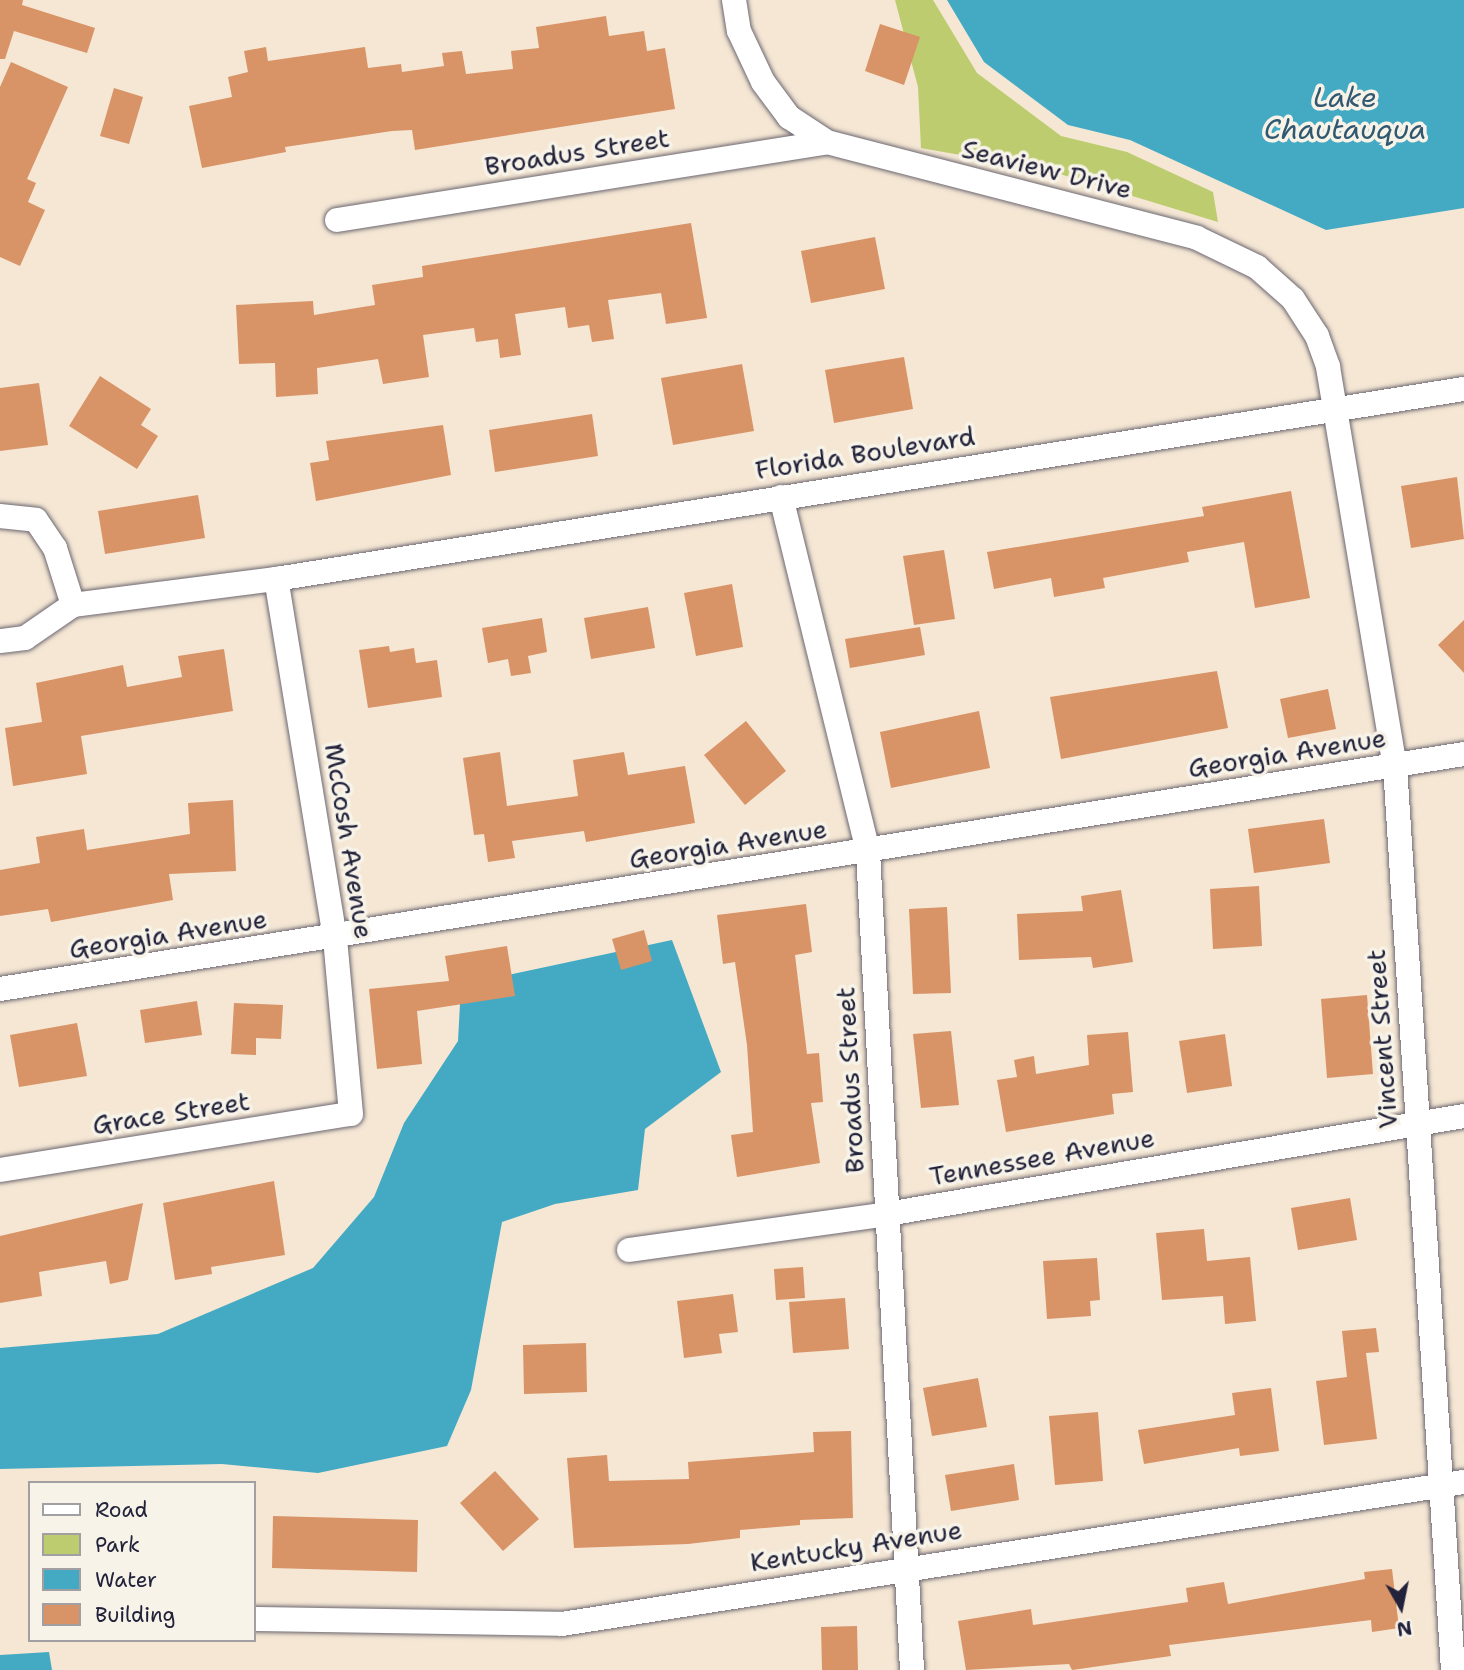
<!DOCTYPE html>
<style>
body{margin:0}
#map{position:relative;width:1464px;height:1670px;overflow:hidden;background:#f5e7d4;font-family:"Shantell Sans",sans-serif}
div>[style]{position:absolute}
.green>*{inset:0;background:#bccc6e}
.water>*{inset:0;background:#44aac3}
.building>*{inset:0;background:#d89367}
.roads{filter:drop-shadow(0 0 2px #6c6771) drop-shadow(0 0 2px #6c6771)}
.minor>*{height:24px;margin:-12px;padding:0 12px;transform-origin:12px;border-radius:12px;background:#fff}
span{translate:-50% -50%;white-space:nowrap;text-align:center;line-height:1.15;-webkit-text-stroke:7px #f7f3e8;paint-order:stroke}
.street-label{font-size:26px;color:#22223b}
.water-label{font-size:28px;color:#305871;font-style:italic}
.legend{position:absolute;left:28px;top:1481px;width:228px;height:161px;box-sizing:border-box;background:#f7f3e8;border:2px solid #a29fa3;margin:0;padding:9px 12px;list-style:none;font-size:21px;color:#22223b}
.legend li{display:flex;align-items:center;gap:14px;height:35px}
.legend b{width:35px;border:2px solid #a29fa3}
.north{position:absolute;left:1366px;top:1572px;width:70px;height:70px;-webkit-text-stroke:5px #f7f3e8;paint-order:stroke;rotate:171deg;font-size:19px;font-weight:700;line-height:28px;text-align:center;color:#22223b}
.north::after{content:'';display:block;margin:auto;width:24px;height:32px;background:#22223b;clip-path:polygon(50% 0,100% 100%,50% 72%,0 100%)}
</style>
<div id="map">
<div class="green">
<div style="clip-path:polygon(895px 0,933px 0,977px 73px,1061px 136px,1127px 152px,1213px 192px,1218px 222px,1050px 171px,921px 148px,918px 87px)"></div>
</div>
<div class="water">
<div style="clip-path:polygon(947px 0,1464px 0,1464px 208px,1326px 230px,1130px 140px,1068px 125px,984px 62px)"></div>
<div style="clip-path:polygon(672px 940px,721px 1072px,645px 1129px,638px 1190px,555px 1204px,502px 1222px,471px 1390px,447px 1446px,318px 1473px,222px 1464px,0 1469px,0 1348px,158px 1334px,313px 1268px,374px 1197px,404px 1123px,458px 1041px,461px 985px)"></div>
<div style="clip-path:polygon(49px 1652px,52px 1670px,0 1670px,0 1655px)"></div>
</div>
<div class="building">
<div style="clip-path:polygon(0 0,23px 0,22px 5px,95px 28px,87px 53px,14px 31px,5px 59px,0 59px)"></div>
<div style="clip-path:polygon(606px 16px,609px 36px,644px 31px,647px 51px,665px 48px,675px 109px,415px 150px,412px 130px,392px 131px,285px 147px,286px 152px,202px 168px,189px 106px,232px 97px,228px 77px,248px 72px,244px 51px,266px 47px,268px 61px,365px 47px,368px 68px,401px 64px,402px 72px,444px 66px,442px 53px,462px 51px,466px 74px,513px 69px,511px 51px,539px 48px,536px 27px)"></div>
<div style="clip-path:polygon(880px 24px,920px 37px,904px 85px,865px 71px)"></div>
<div style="clip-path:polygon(11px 62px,68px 87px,27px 179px,36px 183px,28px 202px,45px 210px,20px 266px,0 257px,0 87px)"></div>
<div style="clip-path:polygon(114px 88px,143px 97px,129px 144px,100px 136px)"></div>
<div style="clip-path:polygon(691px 223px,707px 318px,666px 324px,661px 293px,608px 300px,614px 339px,592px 342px,589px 325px,568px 328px,565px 307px,515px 314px,521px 355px,500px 358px,498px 339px,476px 342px,474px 328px,423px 335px,429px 377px,383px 384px,378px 359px,317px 368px,318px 394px,276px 397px,275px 363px,239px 364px,236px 305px,313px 301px,314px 315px,375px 305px,372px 285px,423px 277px,422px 266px)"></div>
<div style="clip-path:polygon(875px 237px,885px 289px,811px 303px,801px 251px)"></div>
<div style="clip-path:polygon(904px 357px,913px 409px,834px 423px,825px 370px)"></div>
<div style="clip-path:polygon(742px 364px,754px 431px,673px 445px,661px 378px)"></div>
<div style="clip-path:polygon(100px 376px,151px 409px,141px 425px,158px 436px,137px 469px,69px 426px)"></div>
<div style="clip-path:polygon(39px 383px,48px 445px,0 451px,0 388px)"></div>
<div style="clip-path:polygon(592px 414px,598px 456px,495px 472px,489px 430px)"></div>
<div style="clip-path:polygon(443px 425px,451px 475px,316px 501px,310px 463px,329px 460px,326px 441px)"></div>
<div style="clip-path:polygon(1457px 477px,1464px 539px,1411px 548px,1401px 486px)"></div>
<div style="clip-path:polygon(1291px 491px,1310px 598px,1255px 608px,1244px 542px,1187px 552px,1189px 562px,1103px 578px,1105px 588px,1054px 597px,1051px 578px,994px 589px,987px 552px,1204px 516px,1202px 507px)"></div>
<div style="clip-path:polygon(198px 495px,205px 538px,105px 554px,98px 511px)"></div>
<div style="clip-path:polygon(944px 550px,955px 619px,914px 625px,903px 556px)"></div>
<div style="clip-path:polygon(732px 584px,743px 647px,696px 656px,684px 593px)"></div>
<div style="clip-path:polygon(648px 607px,655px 648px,591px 659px,584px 618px)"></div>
<div style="clip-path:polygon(542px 618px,547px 652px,528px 656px,531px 673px,511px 676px,508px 659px,488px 663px,482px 628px)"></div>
<div style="clip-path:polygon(1464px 620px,1464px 673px,1438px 645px)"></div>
<div style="clip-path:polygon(920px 627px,925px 655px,850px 668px,845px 639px)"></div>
<div style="clip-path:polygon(389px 646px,390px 652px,414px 648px,416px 663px,437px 660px,442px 697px,368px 708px,359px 650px)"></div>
<div style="clip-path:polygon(224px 649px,233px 711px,81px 736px,87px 774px,13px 786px,5px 728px,42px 722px,36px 683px,123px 665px,127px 687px,182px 677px,178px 656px)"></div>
<div style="clip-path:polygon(1217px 671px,1228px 728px,1061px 759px,1050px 697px)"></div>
<div style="clip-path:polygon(1328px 689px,1336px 729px,1288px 738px,1280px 699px)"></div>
<div style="clip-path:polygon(979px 711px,990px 768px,891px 788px,880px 732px)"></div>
<div style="clip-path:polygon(746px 721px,786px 771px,745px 805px,704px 755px)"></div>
<div style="clip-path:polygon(500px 752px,507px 806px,578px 796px,573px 760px,624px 752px,628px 775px,685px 766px,695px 823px,586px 842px,584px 831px,512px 841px,515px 858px,488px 862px,484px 834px,474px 835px,463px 758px)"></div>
<div style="clip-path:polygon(233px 800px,236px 871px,169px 874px,173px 900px,51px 922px,48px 909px,0 916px,0 870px,40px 863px,36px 837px,84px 829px,87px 850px,190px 834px,188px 803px)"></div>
<div style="clip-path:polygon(1324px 819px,1330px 863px,1254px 873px,1248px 829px)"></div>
<div style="clip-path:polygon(1259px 886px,1262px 946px,1213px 949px,1210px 889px)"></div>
<div style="clip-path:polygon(1121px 890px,1133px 962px,1093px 968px,1091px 957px,1019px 960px,1017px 914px,1083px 911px,1081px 896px)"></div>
<div style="clip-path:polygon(806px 904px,812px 952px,795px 955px,807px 1054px,819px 1053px,823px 1102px,811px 1103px,820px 1163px,737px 1177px,731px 1135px,753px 1132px,747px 1045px,735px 962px,723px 964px,717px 915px)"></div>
<div style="clip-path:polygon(947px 907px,951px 993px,913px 994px,909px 909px)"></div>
<div style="clip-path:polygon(644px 930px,652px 961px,621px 970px,612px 939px)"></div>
<div style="clip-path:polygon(507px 946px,515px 996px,417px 1011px,422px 1064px,377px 1069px,369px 989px,449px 981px,445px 956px)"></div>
<div style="clip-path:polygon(1367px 995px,1373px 1074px,1327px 1078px,1321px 999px)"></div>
<div style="clip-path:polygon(197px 1001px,202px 1035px,145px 1043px,140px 1010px)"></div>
<div style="clip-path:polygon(234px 1003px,283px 1005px,281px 1039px,256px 1038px,256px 1055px,231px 1054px)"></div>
<div style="clip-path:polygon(77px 1023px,87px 1076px,19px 1087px,10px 1035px)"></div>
<div style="clip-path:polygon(951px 1031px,959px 1105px,921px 1108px,913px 1034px)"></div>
<div style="clip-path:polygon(1128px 1032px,1133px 1092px,1112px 1094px,1114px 1114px,1006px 1132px,997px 1080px,1017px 1077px,1014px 1060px,1034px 1056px,1036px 1074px,1089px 1065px,1087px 1035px)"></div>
<div style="clip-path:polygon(1225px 1034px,1232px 1086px,1187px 1093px,1179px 1041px)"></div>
<div style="clip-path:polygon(274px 1181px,285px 1255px,211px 1267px,212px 1274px,175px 1280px,163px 1203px)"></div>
<div style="clip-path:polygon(1350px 1198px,1357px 1240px,1298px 1250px,1291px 1208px)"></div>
<div style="clip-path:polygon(143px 1203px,128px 1280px,110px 1284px,106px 1261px,39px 1272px,42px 1296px,0 1303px,0 1236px)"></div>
<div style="clip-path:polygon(1204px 1229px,1207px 1261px,1250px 1257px,1256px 1321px,1225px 1324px,1223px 1296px,1162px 1300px,1156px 1233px)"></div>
<div style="clip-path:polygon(1097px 1258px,1100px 1300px,1090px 1301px,1091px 1316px,1047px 1319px,1043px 1261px)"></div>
<div style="clip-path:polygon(803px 1267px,805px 1298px,776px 1300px,774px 1269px)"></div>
<div style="clip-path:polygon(733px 1294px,738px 1332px,719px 1334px,722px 1353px,684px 1358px,677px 1301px)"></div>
<div style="clip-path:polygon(845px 1298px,849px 1349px,793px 1353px,789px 1302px)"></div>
<div style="clip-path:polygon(1376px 1328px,1379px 1352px,1366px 1353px,1377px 1439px,1324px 1445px,1316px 1381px,1347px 1377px,1342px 1331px)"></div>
<div style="clip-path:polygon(586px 1343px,587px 1392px,524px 1394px,523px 1345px)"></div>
<div style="clip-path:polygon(978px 1378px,987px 1427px,932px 1436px,923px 1388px)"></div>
<div style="clip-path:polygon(1271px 1388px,1279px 1451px,1240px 1456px,1239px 1448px,1144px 1464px,1138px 1430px,1235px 1415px,1232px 1393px)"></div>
<div style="clip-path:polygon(1098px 1412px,1103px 1481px,1055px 1485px,1049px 1416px)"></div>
<div style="clip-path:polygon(851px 1431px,853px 1518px,800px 1520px,800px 1525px,740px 1530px,740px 1538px,688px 1544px,574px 1548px,567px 1458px,607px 1455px,609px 1481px,689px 1479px,688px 1462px,814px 1452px,813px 1432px)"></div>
<div style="clip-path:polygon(1014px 1464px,1019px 1500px,951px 1511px,945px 1475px)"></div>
<div style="clip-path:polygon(495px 1471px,539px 1519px,503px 1551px,460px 1503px)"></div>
<div style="clip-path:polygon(273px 1516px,418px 1520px,417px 1572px,272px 1568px)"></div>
<div style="clip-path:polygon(1392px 1569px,1399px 1628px,1372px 1632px,1371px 1620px,1169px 1645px,1171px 1656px,1072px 1670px,1069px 1664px,966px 1670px,958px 1621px,1031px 1609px,1033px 1625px,1188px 1602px,1186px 1588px,1224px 1582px,1228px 1604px,1365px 1579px,1364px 1572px)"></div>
<div style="clip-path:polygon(857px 1626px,858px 1670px,822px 1670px,821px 1627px)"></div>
</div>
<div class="roads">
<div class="minor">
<div style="left:734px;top:0;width:31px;rotate:81deg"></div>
<div style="left:739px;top:31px;width:56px;rotate:64.8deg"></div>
<div style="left:763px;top:82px;width:44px;rotate:53.4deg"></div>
<div style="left:789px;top:117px;width:45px;rotate:33.3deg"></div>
<div style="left:827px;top:142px;width:382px;rotate:14.5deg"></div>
<div style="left:1197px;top:238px;width:67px;rotate:25.8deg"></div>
<div style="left:1257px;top:267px;width:48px;rotate:41.6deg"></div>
<div style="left:1293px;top:299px;width:44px;rotate:57deg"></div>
<div style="left:1317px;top:336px;width:33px;rotate:70deg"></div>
<div style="left:1328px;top:367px;width:405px;rotate:80.5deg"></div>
<div style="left:1395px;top:766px;width:906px;rotate:86.33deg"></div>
<div style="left:337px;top:220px;width:496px;rotate:-9deg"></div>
<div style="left:781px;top:497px;width:366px;rotate:76.2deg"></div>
<div style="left:868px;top:852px;width:819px;rotate:86.92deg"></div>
<div style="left:0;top:516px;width:36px;rotate:6deg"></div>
<div style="left:36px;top:520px;width:34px;rotate:56deg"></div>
<div style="left:55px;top:548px;width:60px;rotate:72.5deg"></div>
<div style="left:73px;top:605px;width:58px;rotate:145.5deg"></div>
<div style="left:25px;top:638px;width:25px;rotate:173deg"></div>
<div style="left:73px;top:605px;width:205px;rotate:-7.3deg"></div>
<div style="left:276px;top:579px;width:1203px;rotate:-9.09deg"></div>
<div style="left:0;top:989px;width:1483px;rotate:-9.12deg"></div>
<div style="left:0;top:1170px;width:355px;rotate:-9.1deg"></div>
<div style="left:351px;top:1114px;width:177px;rotate:-95.2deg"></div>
<div style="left:335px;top:938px;width:364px;rotate:-99.3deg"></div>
<div style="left:629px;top:1250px;width:260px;rotate:-7.9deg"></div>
<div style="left:887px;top:1214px;width:585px;rotate:-9.64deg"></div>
<div style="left:254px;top:1619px;width:308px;rotate:0.9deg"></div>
<div style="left:562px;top:1624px;width:913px;rotate:-8.95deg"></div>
</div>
</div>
<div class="street-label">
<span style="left:577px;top:152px;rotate:-9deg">Broadus Street</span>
<span style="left:1047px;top:169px;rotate:14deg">Seaview Drive</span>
<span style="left:865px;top:453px;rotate:-9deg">Florida Boulevard</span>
<span style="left:1287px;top:753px;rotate:-9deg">Georgia Avenue</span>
<span style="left:349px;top:841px;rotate:81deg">McCosh Avenue</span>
<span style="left:728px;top:844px;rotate:-9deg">Georgia Avenue</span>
<span style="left:168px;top:934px;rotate:-9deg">Georgia Avenue</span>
<span style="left:1382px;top:1039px;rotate:-94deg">Vincent Street</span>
<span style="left:850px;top:1080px;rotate:-93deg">Broadus Street</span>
<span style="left:171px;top:1113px;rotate:-9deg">Grace Street</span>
<span style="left:1042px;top:1157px;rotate:-10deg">Tennessee Avenue</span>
<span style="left:856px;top:1546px;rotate:-9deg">Kentucky Avenue</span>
</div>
<div class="water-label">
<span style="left:1345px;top:113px">Lake<br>Chautauqua</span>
</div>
<ul class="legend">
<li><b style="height:9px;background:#fff"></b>Road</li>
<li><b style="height:19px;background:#bccc6e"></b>Park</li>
<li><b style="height:19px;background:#44aac3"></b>Water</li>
<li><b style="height:19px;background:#d89367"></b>Building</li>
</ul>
<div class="north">N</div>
</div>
